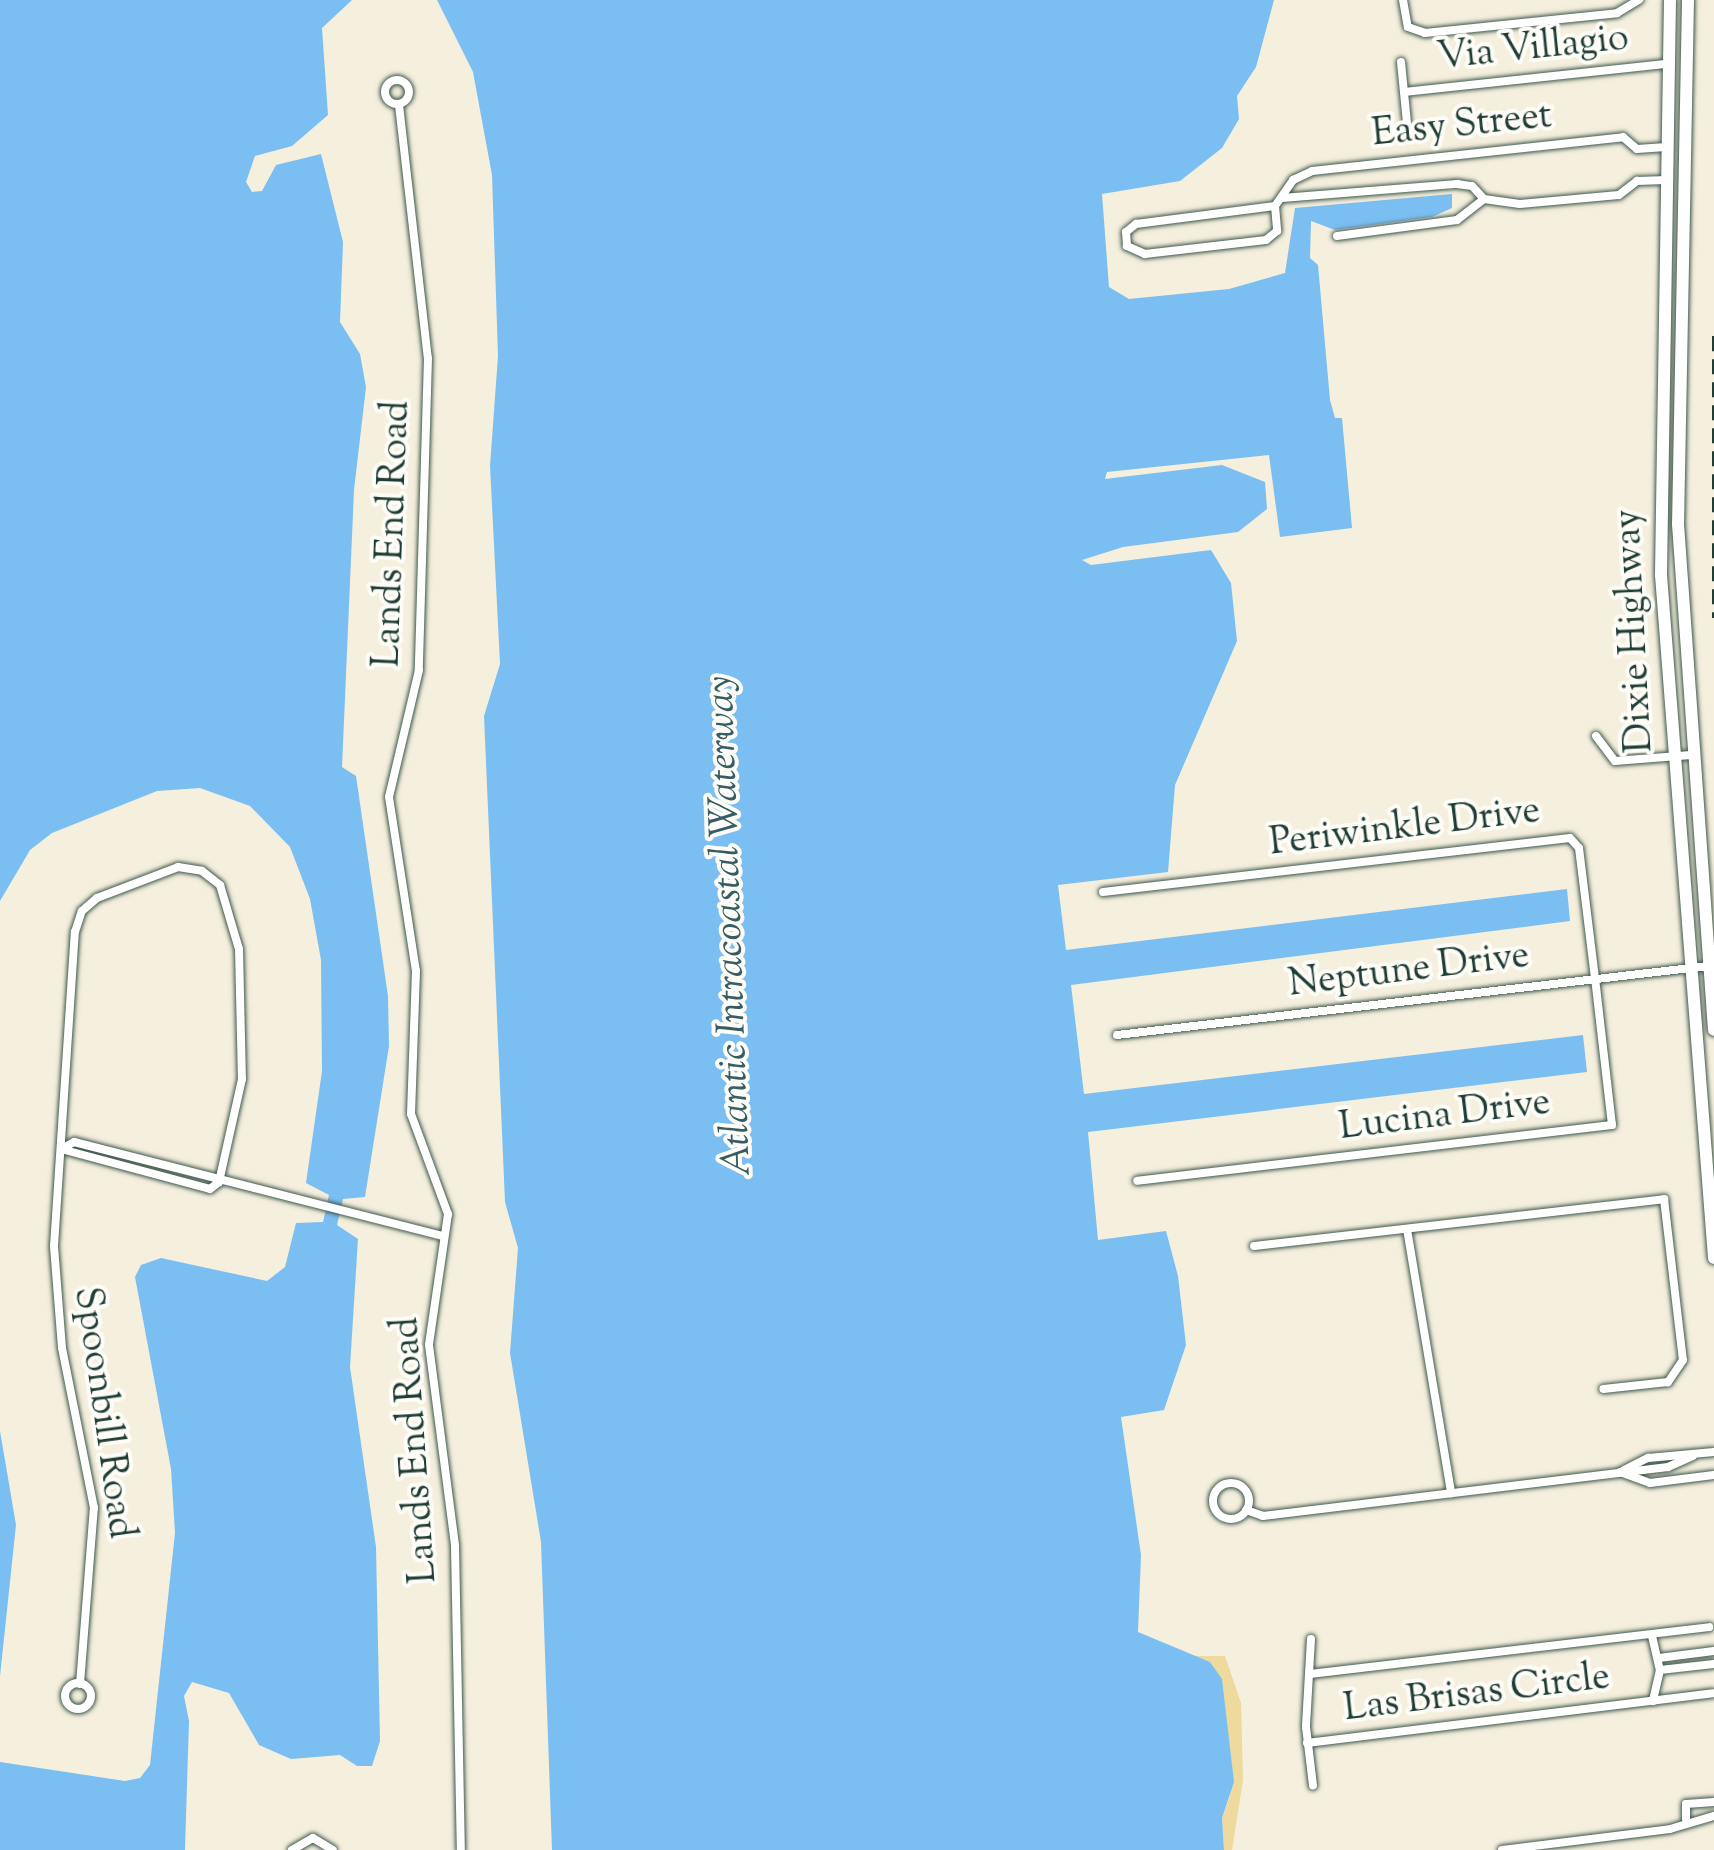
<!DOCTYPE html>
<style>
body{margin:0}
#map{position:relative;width:1714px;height:1850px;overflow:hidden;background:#f5efdd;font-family:"Sorts Mill Goudy",serif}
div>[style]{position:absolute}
.sand>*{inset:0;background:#eeda9e}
.water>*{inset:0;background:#7bbef1}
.roads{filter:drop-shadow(0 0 2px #3f584d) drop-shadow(0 0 2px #3f584d)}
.minor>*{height:8px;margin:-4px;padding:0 4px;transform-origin:4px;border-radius:4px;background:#fff}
.minor>.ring{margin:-4px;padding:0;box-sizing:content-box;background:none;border:8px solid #fff;border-radius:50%}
.primary>*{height:12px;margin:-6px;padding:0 6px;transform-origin:6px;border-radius:6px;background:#fff}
.rail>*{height:2.5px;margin-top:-1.25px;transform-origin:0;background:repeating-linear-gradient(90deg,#1f3d34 0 15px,transparent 0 23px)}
span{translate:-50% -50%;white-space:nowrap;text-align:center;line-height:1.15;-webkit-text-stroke:8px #fdfcf7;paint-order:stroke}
.street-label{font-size:38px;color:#1f3d34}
.water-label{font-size:40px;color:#365d63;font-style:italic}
</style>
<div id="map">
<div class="sand">
<div style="clip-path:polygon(1194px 1656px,1225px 1656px,1241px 1703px,1243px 1780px,1232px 1850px,1224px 1850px,1222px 1818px,1230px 1796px,1210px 1662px)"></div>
</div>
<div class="water">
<div style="clip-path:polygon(0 0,352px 0,322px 28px,328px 115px,292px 146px,255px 156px,246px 182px,252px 192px,262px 191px,276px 165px,321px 154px,343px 242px,340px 322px,360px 354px,366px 387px,354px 490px,342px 767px,356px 776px,388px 996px,389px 1046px,365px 1197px,343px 1199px,337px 1225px,358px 1239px,350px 1367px,376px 1547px,380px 1741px,372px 1766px,357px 1766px,340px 1755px,291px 1759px,259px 1745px,229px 1693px,192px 1682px,184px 1696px,189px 1721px,185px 1850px,0 1850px,0 1762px,125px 1781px,140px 1778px,150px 1765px,175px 1533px,171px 1469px,135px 1277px,141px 1265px,161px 1258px,267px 1281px,285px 1267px,296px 1223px,323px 1222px,329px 1195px,306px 1183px,322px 1071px,321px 960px,310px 899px,290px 847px,250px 806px,200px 788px,157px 791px,52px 833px,30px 850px,0 901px)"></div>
<div style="clip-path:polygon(437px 0,1274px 0,1256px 67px,1237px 96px,1239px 119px,1222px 148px,1180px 181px,1102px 194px,1109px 287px,1129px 299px,1229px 289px,1285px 273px,1295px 208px,1452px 194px,1452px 208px,1432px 217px,1335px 230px,1311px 221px,1310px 258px,1318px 265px,1330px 400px,1335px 418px,1342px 418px,1352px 528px,1280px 537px,1269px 455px,1107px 472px,1105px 479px,1222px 465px,1265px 482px,1267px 509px,1238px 532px,1123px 547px,1082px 560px,1091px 565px,1211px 550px,1231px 583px,1237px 641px,1175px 785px,1168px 872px,1058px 885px,1066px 950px,1567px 889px,1570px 921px,1071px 985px,1084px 1094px,1583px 1035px,1587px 1072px,1088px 1132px,1098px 1240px,1166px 1231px,1178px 1276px,1186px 1345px,1164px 1410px,1121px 1417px,1141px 1555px,1138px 1632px,1210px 1662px,1222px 1679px,1234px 1782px,1222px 1818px,1224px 1850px,552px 1850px,541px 1542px,510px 1353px,518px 1248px,505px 1202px,484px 716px,500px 664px,490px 466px,498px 356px,492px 175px,473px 72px)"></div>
<div style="clip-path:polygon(0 1431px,16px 1525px,0 1676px)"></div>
</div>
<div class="roads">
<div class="minor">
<div style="left:1403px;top:0;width:27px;rotate:80deg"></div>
<div style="left:1408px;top:27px;width:18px;rotate:19deg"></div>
<div style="left:1425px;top:33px;width:193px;rotate:-5.9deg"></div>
<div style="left:1617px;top:13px;width:26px;rotate:-31deg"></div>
<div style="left:1401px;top:62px;width:61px;rotate:84.4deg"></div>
<div class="ring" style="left:385px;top:80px;width:16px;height:16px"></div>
<div style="left:1404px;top:92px;width:265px;rotate:-6.1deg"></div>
<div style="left:399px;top:105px;width:255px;rotate:83.5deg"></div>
<div style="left:428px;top:358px;width:312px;rotate:91.7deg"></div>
<div style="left:419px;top:670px;width:130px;rotate:103.3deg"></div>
<div style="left:389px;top:797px;width:176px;rotate:81.2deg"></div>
<div style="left:416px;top:971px;width:143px;rotate:92deg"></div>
<div style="left:411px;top:1114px;width:107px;rotate:69.7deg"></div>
<div style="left:448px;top:1214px;width:132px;rotate:98.3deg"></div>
<div style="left:429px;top:1345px;width:203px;rotate:82.6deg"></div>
<div style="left:455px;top:1546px;width:304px;rotate:88.9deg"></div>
<div style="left:1282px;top:198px;width:176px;rotate:-4.6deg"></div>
<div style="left:1457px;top:184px;width:15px;rotate:8deg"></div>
<div style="left:1472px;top:186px;width:18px;rotate:47deg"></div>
<div style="left:1275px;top:206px;width:32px;rotate:-55deg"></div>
<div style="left:1293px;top:180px;width:21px;rotate:-25deg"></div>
<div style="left:1312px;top:171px;width:313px;rotate:-6.2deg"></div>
<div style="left:1623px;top:137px;width:18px;rotate:41deg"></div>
<div style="left:1637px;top:149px;width:29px;rotate:-4deg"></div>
<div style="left:1275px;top:206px;width:25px;rotate:85deg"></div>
<div style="left:1277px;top:231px;width:14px;rotate:141deg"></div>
<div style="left:1266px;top:240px;width:122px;rotate:173.4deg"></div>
<div style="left:1145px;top:254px;width:20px;rotate:-156deg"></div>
<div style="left:1127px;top:246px;width:14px;rotate:-94deg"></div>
<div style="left:1126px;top:232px;width:13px;rotate:-39deg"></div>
<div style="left:1136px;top:224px;width:140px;rotate:-7.4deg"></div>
<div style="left:1337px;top:236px;width:121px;rotate:-7.6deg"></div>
<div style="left:1457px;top:220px;width:34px;rotate:-38deg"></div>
<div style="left:1484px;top:199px;width:36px;rotate:8deg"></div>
<div style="left:1520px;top:204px;width:99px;rotate:-5.2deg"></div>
<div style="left:1619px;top:195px;width:23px;rotate:-38deg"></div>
<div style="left:1637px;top:181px;width:29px;rotate:-2deg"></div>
<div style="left:1596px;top:736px;width:31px;rotate:53deg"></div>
<div style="left:1615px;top:761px;width:76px;rotate:-4.5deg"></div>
<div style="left:1103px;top:892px;width:470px;rotate:-6.6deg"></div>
<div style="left:1570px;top:838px;width:13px;rotate:48deg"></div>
<div style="left:1579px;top:848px;width:131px;rotate:83deg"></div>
<div style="left:1595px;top:978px;width:148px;rotate:83.4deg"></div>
<div style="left:1612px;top:1125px;width:478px;rotate:173.3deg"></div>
<div style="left:1117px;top:1035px;width:595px;rotate:-6.66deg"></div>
<div style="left:61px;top:1149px;width:15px;rotate:-28deg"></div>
<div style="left:74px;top:1142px;width:380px;rotate:14.3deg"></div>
<div style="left:61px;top:1149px;width:154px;rotate:15deg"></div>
<div style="left:210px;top:1189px;width:11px;rotate:-38deg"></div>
<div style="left:1407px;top:1229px;width:268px;rotate:80.5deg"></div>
<div style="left:1254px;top:1246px;width:413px;rotate:-6.5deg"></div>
<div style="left:1664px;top:1199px;width:162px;rotate:83.3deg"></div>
<div style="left:1683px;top:1360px;width:27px;rotate:124deg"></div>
<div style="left:1668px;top:1382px;width:65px;rotate:173.9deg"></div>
<div style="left:1624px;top:1470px;width:27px;rotate:-27deg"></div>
<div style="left:1648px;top:1458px;width:66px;rotate:-5.2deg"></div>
<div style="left:1620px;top:1472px;width:32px;rotate:20deg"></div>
<div style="left:1650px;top:1483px;width:64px;rotate:-7.1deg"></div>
<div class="ring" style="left:1213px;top:1483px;width:28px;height:28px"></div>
<div style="left:1246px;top:1510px;width:18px;rotate:19deg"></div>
<div style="left:1263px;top:1516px;width:408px;rotate:-6.9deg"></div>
<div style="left:1668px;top:1467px;width:27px;rotate:-24deg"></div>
<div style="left:1652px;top:1636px;width:35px;rotate:77deg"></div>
<div style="left:1660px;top:1670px;width:32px;rotate:103deg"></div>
<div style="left:1311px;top:1639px;width:88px;rotate:93.3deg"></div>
<div style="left:1306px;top:1727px;width:59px;rotate:83.2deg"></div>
<div style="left:1659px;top:1658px;width:55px;rotate:-7.3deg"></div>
<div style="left:1660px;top:1670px;width:54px;rotate:-6.3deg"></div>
<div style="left:1310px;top:1674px;width:402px;rotate:-6.7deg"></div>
<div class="ring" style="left:65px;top:1683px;width:18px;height:18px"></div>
<div style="left:80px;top:1684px;width:177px;rotate:-85.5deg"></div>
<div style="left:94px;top:1508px;width:163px;rotate:-101.3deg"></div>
<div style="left:62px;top:1348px;width:102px;rotate:-94.5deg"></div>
<div style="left:54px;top:1246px;width:315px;rotate:-86.2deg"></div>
<div style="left:75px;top:932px;width:22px;rotate:-72deg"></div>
<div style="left:82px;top:911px;width:20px;rotate:-41deg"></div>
<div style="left:97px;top:898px;width:87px;rotate:-20.9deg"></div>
<div style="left:178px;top:867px;width:24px;rotate:9deg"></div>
<div style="left:202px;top:871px;width:23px;rotate:38deg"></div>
<div style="left:220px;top:885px;width:67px;rotate:73.5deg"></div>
<div style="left:239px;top:949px;width:130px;rotate:88.7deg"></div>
<div style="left:242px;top:1079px;width:106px;rotate:102.6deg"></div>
<div style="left:1307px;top:1743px;width:409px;rotate:-7deg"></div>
<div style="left:1686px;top:1819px;width:15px;rotate:-90deg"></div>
<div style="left:1686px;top:1804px;width:28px;rotate:-4deg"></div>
<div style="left:292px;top:1850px;width:24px;rotate:-30deg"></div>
<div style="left:313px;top:1838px;width:23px;rotate:31deg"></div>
<div style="left:1502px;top:1850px;width:169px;rotate:-7.1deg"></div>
<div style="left:1670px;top:1829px;width:46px;rotate:-16.5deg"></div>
</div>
<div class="primary">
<div style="left:1670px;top:0;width:575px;rotate:90.9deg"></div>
<div style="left:1661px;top:575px;width:685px;rotate:85.56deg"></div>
<div style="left:1688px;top:0;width:524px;rotate:91.09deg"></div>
<div style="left:1678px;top:524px;width:507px;rotate:85.93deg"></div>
</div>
</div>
<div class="rail">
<div style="left:1714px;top:336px;width:282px;rotate:90deg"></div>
</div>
<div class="street-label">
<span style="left:1533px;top:50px;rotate:-6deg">Via Villagio</span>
<span style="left:1462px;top:127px;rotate:-6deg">Easy Street</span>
<span style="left:394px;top:534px;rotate:-88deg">Lands End Road</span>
<span style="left:1636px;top:631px;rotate:-93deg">Dixie Highway</span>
<span style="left:1405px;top:829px;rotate:-7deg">Periwinkle Drive</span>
<span style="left:1409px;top:972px;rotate:-7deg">Neptune Drive</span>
<span style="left:1445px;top:1117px;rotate:-7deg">Lucina Drive</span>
<span style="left:102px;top:1413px;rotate:82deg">Spoonbill Road</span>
<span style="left:417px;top:1450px;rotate:-94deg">Lands End Road</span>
<span style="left:1477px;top:1695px;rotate:-7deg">Las Brisas Circle</span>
</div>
<div class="water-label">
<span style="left:731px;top:926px;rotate:-92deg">Atlantic Intracoastal Waterway</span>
</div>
</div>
